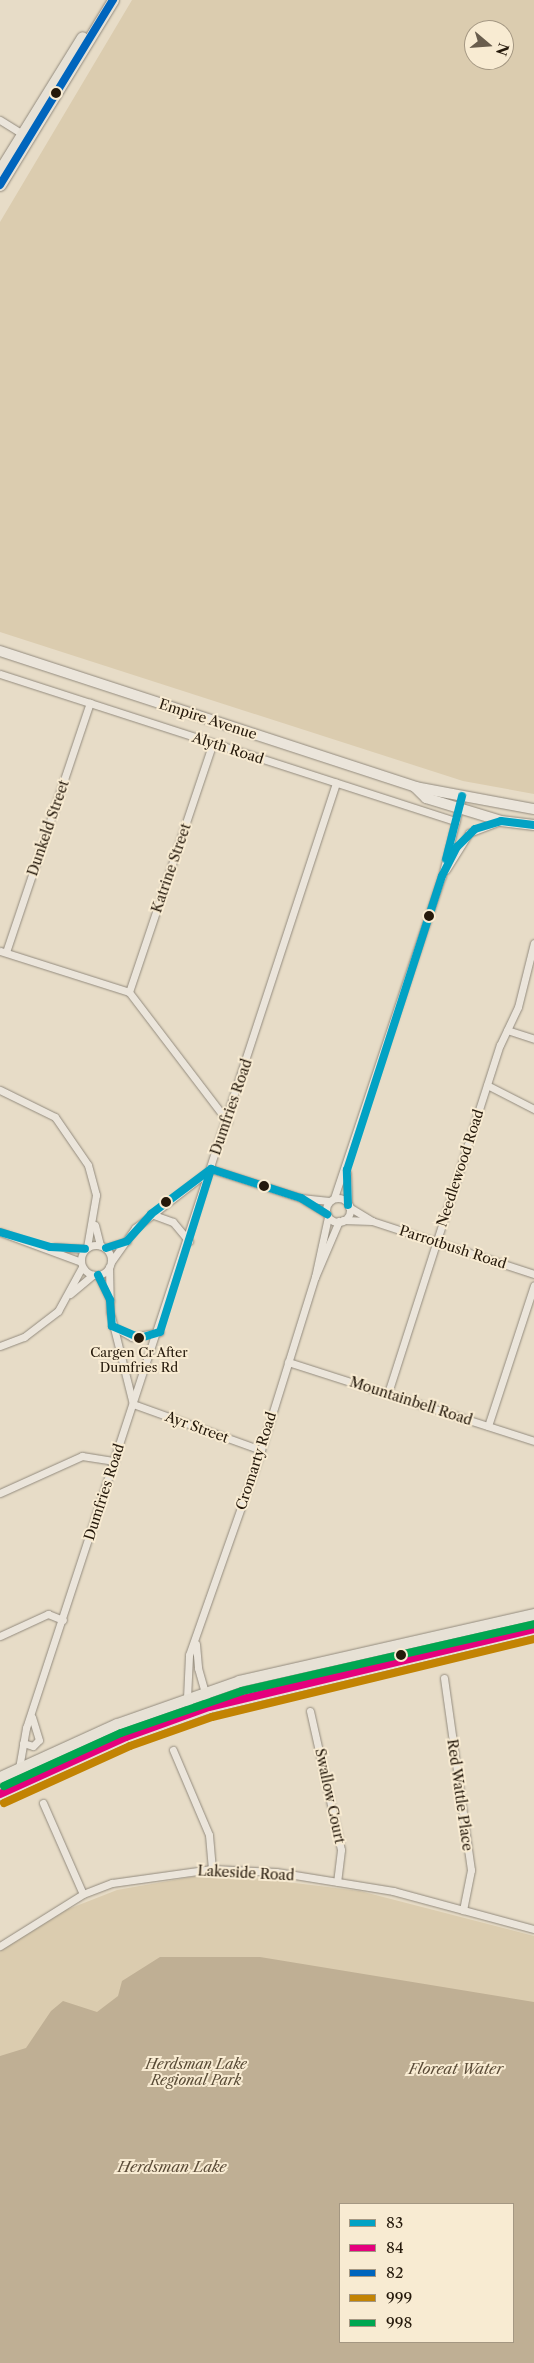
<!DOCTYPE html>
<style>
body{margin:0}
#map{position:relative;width:534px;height:2363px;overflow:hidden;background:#e7dcc7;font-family:"Libre Caslon Text",serif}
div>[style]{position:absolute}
.green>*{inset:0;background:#dbccaf}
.water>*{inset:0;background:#bfaf94}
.roads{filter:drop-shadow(0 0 1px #938b7e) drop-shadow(0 0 1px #938b7e)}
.minor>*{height:7px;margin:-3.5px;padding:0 3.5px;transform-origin:3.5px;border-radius:3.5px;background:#ebe5db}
.minor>.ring{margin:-3.5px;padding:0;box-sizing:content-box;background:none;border:7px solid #ebe5db;border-radius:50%}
.secondary>*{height:10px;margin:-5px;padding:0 5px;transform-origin:5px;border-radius:5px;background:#ebe5db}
.primary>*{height:11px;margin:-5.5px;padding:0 5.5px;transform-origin:5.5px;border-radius:5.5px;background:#e7e1d5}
.bus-1>*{height:8px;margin:-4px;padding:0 4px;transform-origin:4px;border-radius:4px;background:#02a2c4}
.bus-2>*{height:8px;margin:-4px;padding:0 4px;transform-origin:4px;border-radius:4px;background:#e5007d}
.bus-3>*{height:8px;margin:-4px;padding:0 4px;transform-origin:4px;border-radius:4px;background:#0065bd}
.bus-4>*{height:8px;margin:-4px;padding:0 4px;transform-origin:4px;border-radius:4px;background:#c28303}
.bus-5>*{height:8px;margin:-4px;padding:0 4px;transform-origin:4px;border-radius:4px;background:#00a651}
.dots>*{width:14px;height:14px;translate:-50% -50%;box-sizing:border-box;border:2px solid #f8ebd2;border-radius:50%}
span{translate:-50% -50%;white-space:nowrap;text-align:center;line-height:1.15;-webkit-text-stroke:4px #f8ebd2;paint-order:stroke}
.bus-label{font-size:13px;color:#25190b}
.street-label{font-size:14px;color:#25190b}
.park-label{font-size:14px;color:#594b36;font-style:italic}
.water-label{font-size:15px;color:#5c4d39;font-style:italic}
.legend{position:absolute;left:339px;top:2203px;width:175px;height:140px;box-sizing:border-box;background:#f8ebd2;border:1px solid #a49782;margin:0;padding:6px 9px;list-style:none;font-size:15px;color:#25190b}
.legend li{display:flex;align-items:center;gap:10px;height:25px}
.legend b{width:25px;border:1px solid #a49782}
.north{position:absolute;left:464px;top:20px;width:50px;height:50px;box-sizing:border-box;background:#f8ebd2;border:1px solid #a49782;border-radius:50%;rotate:108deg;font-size:14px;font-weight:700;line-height:20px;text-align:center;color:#25190b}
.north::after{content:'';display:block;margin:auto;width:18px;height:22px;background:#695d4d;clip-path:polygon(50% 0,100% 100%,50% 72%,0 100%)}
</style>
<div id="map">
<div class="green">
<div style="clip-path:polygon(evenodd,132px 0,534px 0,534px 794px,463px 781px,0 632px,0 222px,132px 0,474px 30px,504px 30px,504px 60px,474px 60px,474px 30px)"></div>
<div style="clip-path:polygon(evenodd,214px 1873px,360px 1891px,534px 1936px,534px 2363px,0 2363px,0 1951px,66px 1910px,117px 1890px,214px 1873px,340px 2204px,513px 2204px,513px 2342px,340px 2342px,340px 2204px)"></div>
</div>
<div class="water">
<div style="clip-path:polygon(evenodd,160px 1957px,260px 1957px,534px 2002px,534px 2363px,0 2363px,0 2056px,26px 2048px,51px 2011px,63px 2001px,97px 2012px,118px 1996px,122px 1981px,160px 1957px,340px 2204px,513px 2204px,513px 2342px,340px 2342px,340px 2204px)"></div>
</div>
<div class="roads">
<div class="minor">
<div style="left:0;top:120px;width:28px;rotate:32deg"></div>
<div style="left:0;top:674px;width:479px;rotate:17.9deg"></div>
<div style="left:446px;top:870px;width:44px;rotate:-58.1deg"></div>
<div style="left:469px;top:833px;width:33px;rotate:-21deg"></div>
<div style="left:0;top:951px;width:135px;rotate:17.6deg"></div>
<div style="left:129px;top:992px;width:163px;rotate:52.7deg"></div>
<div style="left:6px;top:952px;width:263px;rotate:-71.4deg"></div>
<div style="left:129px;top:992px;width:263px;rotate:-71.4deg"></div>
<div style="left:507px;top:1030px;width:28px;rotate:18deg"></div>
<div style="left:487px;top:1085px;width:53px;rotate:27.1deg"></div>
<div style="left:0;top:1090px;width:61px;rotate:26.1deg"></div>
<div style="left:55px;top:1117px;width:58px;rotate:55.5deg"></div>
<div style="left:88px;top:1165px;width:31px;rotate:75deg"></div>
<div style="left:96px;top:1195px;width:53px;rotate:99.8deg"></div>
<div style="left:211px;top:1169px;width:95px;rotate:17.9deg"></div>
<div style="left:301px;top:1198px;width:28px;rotate:6deg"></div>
<div style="left:347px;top:1173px;width:32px;rotate:88deg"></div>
<div style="left:334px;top:1198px;width:340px;rotate:-71.5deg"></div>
<div style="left:442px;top:876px;width:82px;rotate:-76deg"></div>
<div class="ring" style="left:326px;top:1198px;width:17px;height:17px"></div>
<div style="left:304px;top:1200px;width:27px;rotate:31deg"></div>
<div style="left:349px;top:1207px;width:27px;rotate:31deg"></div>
<div style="left:372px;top:1221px;width:170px;rotate:18.1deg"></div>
<div style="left:151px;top:1214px;width:23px;rotate:20deg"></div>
<div style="left:173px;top:1222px;width:25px;rotate:50deg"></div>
<div style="left:343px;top:1220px;width:29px;rotate:2deg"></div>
<div style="left:95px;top:1225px;width:21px;rotate:76deg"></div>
<div style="left:0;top:1232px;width:86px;rotate:20.3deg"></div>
<div class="ring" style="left:81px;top:1245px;width:23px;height:23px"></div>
<div style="left:55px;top:1247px;width:30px;rotate:4deg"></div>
<div style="left:106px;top:1248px;width:22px;rotate:-18deg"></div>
<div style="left:111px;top:1262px;width:42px;rotate:-54.8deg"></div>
<div style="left:135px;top:1228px;width:96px;rotate:-37.8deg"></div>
<div style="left:109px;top:1267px;width:45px;rotate:88.7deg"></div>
<div style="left:110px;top:1312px;width:95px;rotate:76deg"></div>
<div style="left:133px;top:1404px;width:136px;rotate:19.8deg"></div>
<div style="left:98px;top:1275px;width:28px;rotate:64deg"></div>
<div style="left:315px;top:1277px;width:61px;rotate:-66.8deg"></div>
<div style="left:70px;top:1294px;width:30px;rotate:-40deg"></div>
<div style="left:112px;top:1326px;width:23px;rotate:29deg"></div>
<div style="left:132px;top:1337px;width:28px;rotate:-10deg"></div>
<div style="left:0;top:1346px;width:26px;rotate:-21deg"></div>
<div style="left:24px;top:1337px;width:43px;rotate:-37.4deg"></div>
<div style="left:58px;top:1311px;width:50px;rotate:-61.4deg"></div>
<div style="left:288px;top:1362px;width:258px;rotate:17.8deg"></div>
<div style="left:388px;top:1393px;width:366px;rotate:-72.2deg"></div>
<div style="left:500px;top:1045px;width:42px;rotate:-64.7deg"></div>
<div style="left:518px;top:1007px;width:66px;rotate:-76deg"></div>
<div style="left:488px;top:1426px;width:148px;rotate:-71.9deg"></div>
<div style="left:0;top:1493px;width:90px;rotate:-24.3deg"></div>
<div style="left:82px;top:1456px;width:33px;rotate:9deg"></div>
<div style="left:0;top:1636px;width:53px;rotate:-24.6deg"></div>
<div style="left:48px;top:1614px;width:16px;rotate:22deg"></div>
<div style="left:196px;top:1644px;width:24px;rotate:85deg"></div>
<div style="left:198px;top:1668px;width:41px;rotate:74.2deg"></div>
<div style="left:444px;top:1678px;width:194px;rotate:82deg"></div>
<div style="left:471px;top:1870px;width:41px;rotate:101.3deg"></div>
<div style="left:310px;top:1711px;width:142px;rotate:77.4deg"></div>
<div style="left:341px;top:1850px;width:32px;rotate:97deg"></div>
<div style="left:192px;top:1712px;width:15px;rotate:-110deg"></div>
<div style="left:187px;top:1698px;width:43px;rotate:-87.3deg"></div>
<div style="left:189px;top:1655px;width:217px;rotate:-70.6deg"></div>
<div style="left:261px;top:1450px;width:181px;rotate:-72.7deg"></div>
<div style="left:315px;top:1277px;width:61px;rotate:-77.8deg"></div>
<div style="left:23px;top:1743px;width:10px;rotate:17deg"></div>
<div style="left:33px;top:1746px;width:8px;rotate:-45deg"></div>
<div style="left:39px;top:1740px;width:24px;rotate:-107deg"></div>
<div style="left:173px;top:1750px;width:92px;rotate:67deg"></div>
<div style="left:209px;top:1835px;width:34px;rotate:85deg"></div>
<div style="left:19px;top:1768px;width:41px;rotate:-80.1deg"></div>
<div style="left:26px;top:1728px;width:995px;rotate:-71.84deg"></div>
<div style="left:43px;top:1803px;width:99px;rotate:66.3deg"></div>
<div style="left:0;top:1946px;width:98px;rotate:-32.1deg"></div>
<div style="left:83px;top:1894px;width:31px;rotate:-21deg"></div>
<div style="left:112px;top:1883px;width:101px;rotate:-8deg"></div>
<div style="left:212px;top:1869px;width:64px;rotate:2.7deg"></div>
<div style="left:276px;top:1872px;width:119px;rotate:9.2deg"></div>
<div style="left:393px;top:1891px;width:146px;rotate:15.1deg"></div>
</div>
<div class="secondary">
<div style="left:0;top:651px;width:437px;rotate:18.1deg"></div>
<div style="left:415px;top:787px;width:121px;rotate:10.5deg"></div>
<div style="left:415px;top:787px;width:16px;rotate:45deg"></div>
<div style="left:426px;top:798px;width:78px;rotate:17deg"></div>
<div style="left:501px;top:821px;width:33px;rotate:7deg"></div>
</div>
<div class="primary">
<div style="left:0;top:170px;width:156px;rotate:-58.3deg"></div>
<div style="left:0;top:185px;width:217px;rotate:-58.6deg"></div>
<div style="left:0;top:1777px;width:128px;rotate:-24.4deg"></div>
<div style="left:117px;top:1724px;width:129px;rotate:-19.4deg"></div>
<div style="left:239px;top:1681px;width:303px;rotate:-12.8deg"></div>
<div style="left:0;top:1794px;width:138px;rotate:-24.3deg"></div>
<div style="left:126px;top:1737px;width:88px;rotate:-19.9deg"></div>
<div style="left:209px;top:1707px;width:334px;rotate:-13.5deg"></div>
</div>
</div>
<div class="bus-1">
<div style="left:446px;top:859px;width:65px;rotate:-75.7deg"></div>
<div style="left:211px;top:1169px;width:95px;rotate:17.9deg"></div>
<div style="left:301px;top:1198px;width:31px;rotate:32deg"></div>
<div style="left:348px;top:1205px;width:35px;rotate:-92deg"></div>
<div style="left:347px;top:1170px;width:309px;rotate:-72.1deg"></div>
<div style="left:442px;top:876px;width:33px;rotate:-63deg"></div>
<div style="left:457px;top:847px;width:25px;rotate:-45deg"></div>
<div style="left:475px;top:829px;width:27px;rotate:-17deg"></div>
<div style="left:501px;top:821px;width:33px;rotate:7deg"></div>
<div style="left:0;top:1232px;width:52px;rotate:16.7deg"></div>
<div style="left:50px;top:1247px;width:35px;rotate:3deg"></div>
<div style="left:106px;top:1248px;width:22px;rotate:-18deg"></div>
<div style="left:127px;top:1241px;width:36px;rotate:-48deg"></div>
<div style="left:151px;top:1214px;width:75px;rotate:-36.9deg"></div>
<div style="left:98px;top:1275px;width:28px;rotate:64deg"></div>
<div style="left:110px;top:1300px;width:26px;rotate:86deg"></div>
<div style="left:112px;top:1326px;width:30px;rotate:23deg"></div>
<div style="left:140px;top:1338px;width:21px;rotate:-17deg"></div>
<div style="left:160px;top:1332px;width:171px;rotate:-72.6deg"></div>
</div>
<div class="bus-2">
<div style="left:0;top:1794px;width:138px;rotate:-24.3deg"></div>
<div style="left:126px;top:1737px;width:88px;rotate:-19.9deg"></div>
<div style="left:209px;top:1707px;width:334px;rotate:-13.5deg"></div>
</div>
<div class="bus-3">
<div style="left:0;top:185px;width:217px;rotate:-58.6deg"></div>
</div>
<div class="bus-4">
<div style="left:4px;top:1803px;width:138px;rotate:-24.3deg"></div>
<div style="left:130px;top:1746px;width:87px;rotate:-19.5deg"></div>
<div style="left:212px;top:1717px;width:331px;rotate:-13.6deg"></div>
</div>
<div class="bus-5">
<div style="left:4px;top:1786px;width:128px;rotate:-24.4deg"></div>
<div style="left:121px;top:1733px;width:128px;rotate:-19.1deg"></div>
<div style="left:242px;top:1691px;width:300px;rotate:-12.9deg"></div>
</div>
<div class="dots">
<div style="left:56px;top:93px;background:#25190b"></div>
<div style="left:429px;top:916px;background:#25190b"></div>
<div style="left:264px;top:1186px;background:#25190b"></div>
<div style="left:166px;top:1202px;background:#25190b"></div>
<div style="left:139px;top:1338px;background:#25190b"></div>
<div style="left:401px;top:1655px;background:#25190b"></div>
</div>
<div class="bus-label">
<span style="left:139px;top:1360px">Cargen Cr After<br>Dumfries Rd</span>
</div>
<div class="street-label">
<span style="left:208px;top:719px;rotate:18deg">Empire Avenue</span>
<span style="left:228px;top:748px;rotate:18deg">Alyth Road</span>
<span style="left:48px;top:828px;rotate:-71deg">Dunkeld Street</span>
<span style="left:171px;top:868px;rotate:-71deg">Katrine Street</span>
<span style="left:231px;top:1107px;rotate:-71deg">Dumfries Road</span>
<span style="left:460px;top:1168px;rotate:-72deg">Needlewood Road</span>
<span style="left:453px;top:1247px;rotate:18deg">Parrotbush Road</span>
<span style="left:411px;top:1401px;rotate:18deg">Mountainbell Road</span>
<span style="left:197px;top:1427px;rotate:20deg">Ayr Street</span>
<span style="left:256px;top:1461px;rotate:-72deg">Cromarty Road</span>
<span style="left:104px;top:1492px;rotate:-72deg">Dumfries Road</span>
<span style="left:460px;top:1795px;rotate:82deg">Red Wattle Place</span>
<span style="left:330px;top:1796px;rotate:78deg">Swallow Court</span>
<span style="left:246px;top:1873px;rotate:3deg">Lakeside Road</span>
</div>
<div class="park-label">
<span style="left:196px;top:2072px">Herdsman Lake<br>Regional Park</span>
</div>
<div class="water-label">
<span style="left:456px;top:2069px">Floreat Water</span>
<span style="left:172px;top:2167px">Herdsman Lake</span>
</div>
<ul class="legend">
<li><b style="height:6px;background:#02a2c4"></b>83</li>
<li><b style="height:6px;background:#e5007d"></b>84</li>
<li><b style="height:6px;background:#0065bd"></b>82</li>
<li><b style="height:6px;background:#c28303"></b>999</li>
<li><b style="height:6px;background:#00a651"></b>998</li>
</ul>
<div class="north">N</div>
</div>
